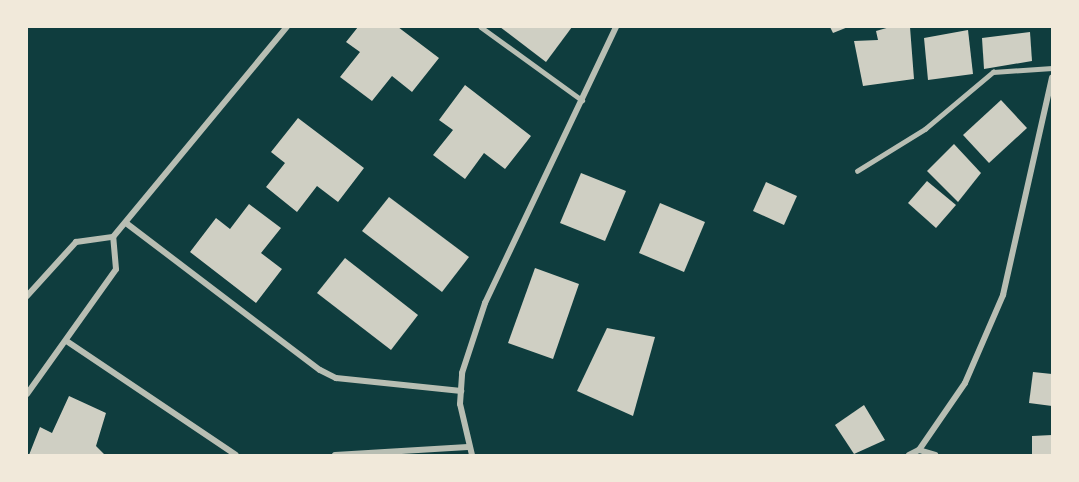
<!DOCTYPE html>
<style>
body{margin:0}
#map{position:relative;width:1079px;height:482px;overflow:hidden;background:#0f3d3e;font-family:"Noto Sans",sans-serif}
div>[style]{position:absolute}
.building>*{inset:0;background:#cfcfc3}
.service>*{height:4.5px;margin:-2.25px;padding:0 2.25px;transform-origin:2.25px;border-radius:2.25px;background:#b8beb3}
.minor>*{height:6px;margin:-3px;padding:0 3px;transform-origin:3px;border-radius:3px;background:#b8beb3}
span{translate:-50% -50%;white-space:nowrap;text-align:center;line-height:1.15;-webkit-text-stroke:4.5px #f1e9da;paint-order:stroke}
.frame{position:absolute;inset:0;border:28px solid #f1e9da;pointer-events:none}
</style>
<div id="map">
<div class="building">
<div style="clip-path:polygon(358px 27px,398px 27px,439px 58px,412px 92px,392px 76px,372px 101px,340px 77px,360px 52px,346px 42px)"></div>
<div style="clip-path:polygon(500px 27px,572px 27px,546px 62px)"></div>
<div style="clip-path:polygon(830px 27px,848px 27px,833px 33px)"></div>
<div style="clip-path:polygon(890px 27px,910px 27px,914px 79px,863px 86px,854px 41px,878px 40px,876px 31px)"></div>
<div style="clip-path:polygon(968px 30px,973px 74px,928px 80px,924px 38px)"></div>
<div style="clip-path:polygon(1030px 32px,1032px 61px,984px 69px,982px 38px)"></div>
<div style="clip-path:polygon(465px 85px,531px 136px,505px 169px,484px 153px,465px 179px,433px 155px,453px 130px,439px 120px)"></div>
<div style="clip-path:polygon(1001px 100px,1027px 128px,989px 163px,963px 135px)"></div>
<div style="clip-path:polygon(298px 118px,364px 168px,338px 202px,317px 186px,297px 212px,266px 187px,285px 163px,271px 152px)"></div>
<div style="clip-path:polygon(954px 144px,981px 173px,958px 202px,927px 171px)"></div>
<div style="clip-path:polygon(581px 173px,626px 191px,605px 241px,560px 223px)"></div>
<div style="clip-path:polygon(927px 181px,956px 205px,936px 228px,908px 203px)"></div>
<div style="clip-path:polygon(766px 182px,797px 196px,784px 225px,753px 211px)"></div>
<div style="clip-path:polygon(389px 197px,469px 257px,442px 292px,362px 231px)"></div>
<div style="clip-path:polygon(660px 203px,705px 222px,684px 272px,639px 253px)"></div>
<div style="clip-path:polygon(249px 204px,281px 228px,261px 253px,282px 269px,256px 303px,190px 252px,216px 218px,230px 229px)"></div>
<div style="clip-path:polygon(345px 258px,418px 315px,391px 350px,317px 293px)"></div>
<div style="clip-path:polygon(535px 268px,579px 284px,553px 359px,508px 343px)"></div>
<div style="clip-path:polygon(607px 328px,655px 337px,633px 416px,577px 391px)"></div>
<div style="clip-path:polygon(1033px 372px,1052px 374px,1052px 406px,1029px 403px)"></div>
<div style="clip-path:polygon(69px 396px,106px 413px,96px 446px,105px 455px,29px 455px,40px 427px,52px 433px)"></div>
<div style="clip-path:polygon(864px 405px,885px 440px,854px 454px,835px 425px)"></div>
<div style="clip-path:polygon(1052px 435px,1052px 455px,1032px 455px,1032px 436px)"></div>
</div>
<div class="service">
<div style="left:481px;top:27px;width:125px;rotate:35.9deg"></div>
<div style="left:857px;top:171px;width:80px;rotate:-31.7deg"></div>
<div style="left:925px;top:129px;width:89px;rotate:-40deg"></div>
<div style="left:993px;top:72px;width:59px;rotate:-3.9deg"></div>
</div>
<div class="minor">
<div style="left:126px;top:223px;width:243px;rotate:37.2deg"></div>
<div style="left:320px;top:370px;width:18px;rotate:27deg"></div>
<div style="left:336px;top:378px;width:126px;rotate:5.9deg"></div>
<div style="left:27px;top:296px;width:73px;rotate:-47.8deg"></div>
<div style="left:76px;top:242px;width:37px;rotate:-8deg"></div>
<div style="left:113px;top:237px;width:273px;rotate:-50.4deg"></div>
<div style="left:68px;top:342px;width:202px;rotate:33.9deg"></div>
<div style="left:27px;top:394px;width:153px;rotate:-54.5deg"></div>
<div style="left:116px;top:269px;width:32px;rotate:-95deg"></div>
<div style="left:919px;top:450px;width:17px;rotate:17deg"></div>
<div style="left:335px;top:455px;width:133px;rotate:-3.4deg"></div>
<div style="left:472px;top:455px;width:52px;rotate:-103.2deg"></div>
<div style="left:460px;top:404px;width:31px;rotate:-86deg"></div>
<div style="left:462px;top:373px;width:74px;rotate:-71.8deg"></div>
<div style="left:485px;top:303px;width:306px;rotate:-64.6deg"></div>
<div style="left:909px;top:455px;width:11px;rotate:-27deg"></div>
<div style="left:919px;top:450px;width:81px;rotate:-55.5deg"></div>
<div style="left:965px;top:383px;width:96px;rotate:-66.6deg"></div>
<div style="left:1003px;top:295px;width:223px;rotate:-77.3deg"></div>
</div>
<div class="frame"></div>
</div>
